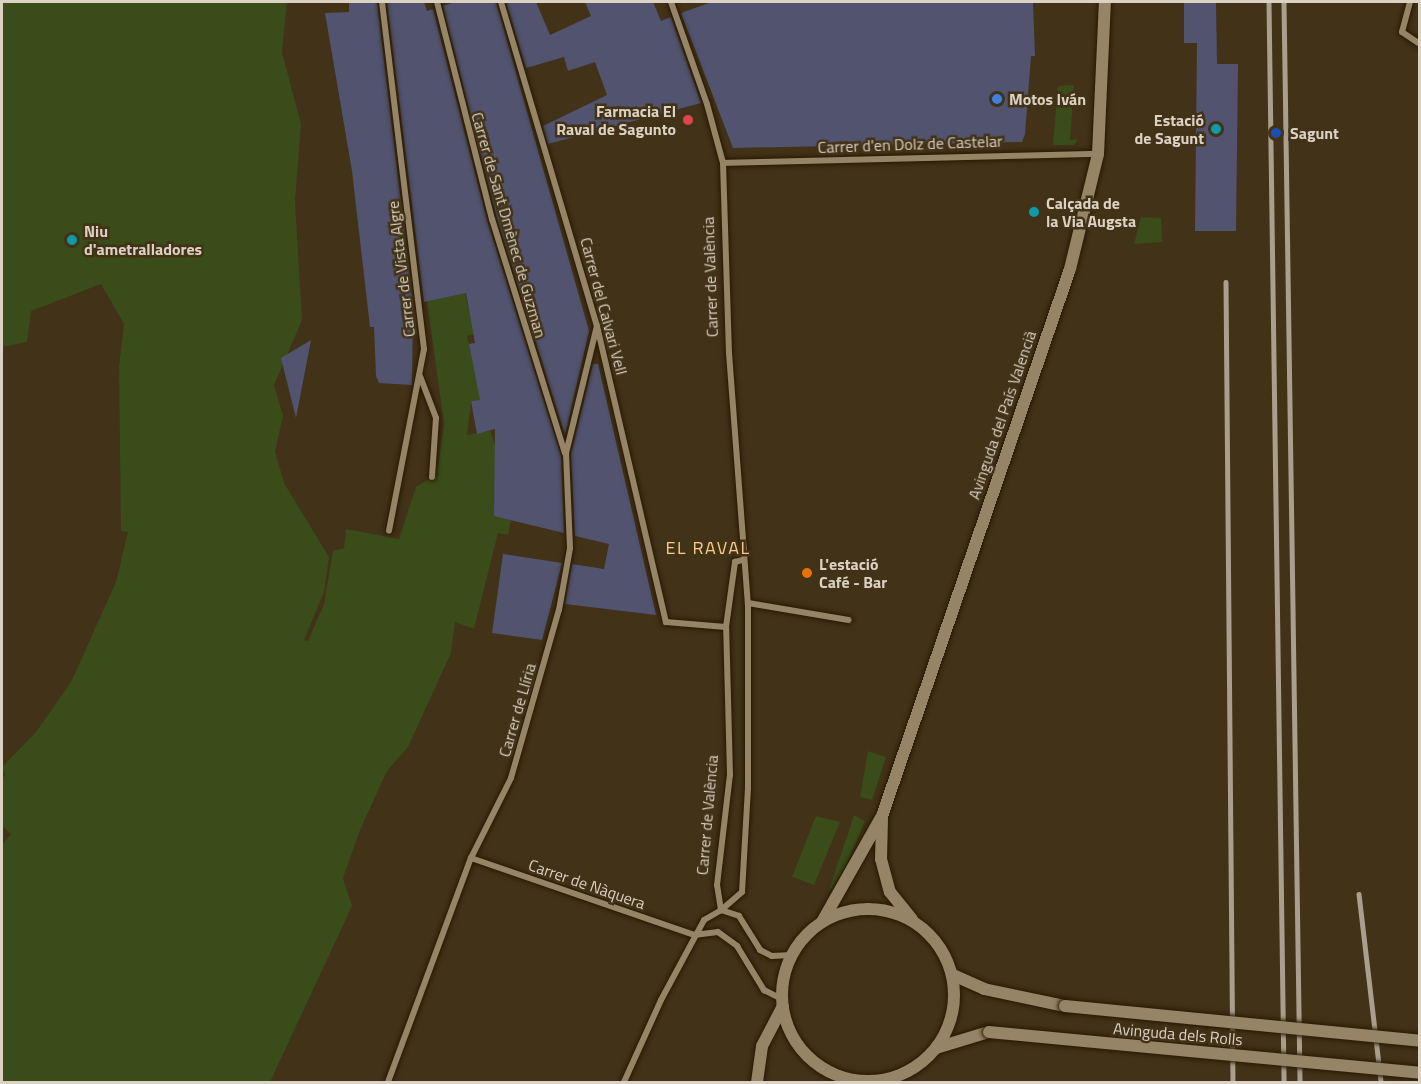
<!DOCTYPE html>
<meta charset="utf-8">
<style>
body{margin:0}
#map{position:relative;width:1421px;height:1084px;overflow:hidden;background:#413218;font-family:"Titillium Web",sans-serif}
div>[style]{position:absolute}
.green>*{inset:0;background:#3a4c19}
.building>*{inset:0;background:#52536f}
.roads{filter:drop-shadow(0 0 2px #281901) drop-shadow(0 0 2px #281901)}
.street>*{height:6px;margin:-3px;padding:0 3px;transform-origin:3px;border-radius:3px;background:#968467}
.secondary>*{height:12px;margin:-6px;padding:0 6px;transform-origin:6px;border-radius:6px;background:#968467}
.secondary>.ring{margin:-6px;padding:0;box-sizing:content-box;background:none;border:12px solid #968467;border-radius:50%}
.rail>*{height:4.5px;margin:-2.25px;padding:0 2.25px;transform-origin:2.25px;border-radius:2.25px;background:#aa9e8c}
.bridges{filter:drop-shadow(0 0 2px #281901) drop-shadow(0 0 2px #281901)}
.secondary-bridge>*{height:12px;margin:-6px;padding:0 6px;transform-origin:6px;border-radius:6px;background:#968467}
.dots>*{width:16px;height:16px;translate:-50% -50%;box-sizing:border-box;border:3px solid #413218;border-radius:50%}
span{translate:-50% -50%;white-space:nowrap;text-align:center;line-height:1.15;-webkit-text-stroke:5px #413218;paint-order:stroke}
.poi-label{font-size:16px;color:#dcd2c3;font-weight:700}
.left{translate:0 -50%;text-align:left}
.right{translate:-100% -50%;text-align:right}
.street-label{font-size:16px;color:#dcd2c3}
.neighbourhood-label{font-size:18px;color:#f8ca86;letter-spacing:1.5px}
.frame{position:absolute;inset:0;border:3px solid #dcd2c3;pointer-events:none}
</style>
<div id="map">
<div class="green">
<div style="clip-path:polygon(2px 2px,287px 2px,282px 52px,301px 124px,295px 201px,302px 320px,274px 385px,283px 416px,275px 451px,284px 483px,329px 557px,324px 592px,304px 640px,308px 641px,324px 604px,333px 551px,344px 548px,346px 529px,399px 539px,416px 487px,437px 474px,444px 424px,427px 301px,465px 293px,474px 334px,467px 336px,481px 400px,471px 401px,467px 435px,490px 431px,496px 448px,494px 516px,511px 520px,508px 535px,498px 533px,474px 629px,455px 622px,451px 653px,408px 747px,387px 771px,360px 830px,343px 878px,352px 906px,270px 1082px,2px 1082px,2px 845px,11px 834px,2px 826px,2px 779px,5px 775px,2px 767px,36px 732px,71px 682px,116px 582px,128px 532px,121px 531px,119px 366px,124px 324px,101px 284px,31px 311px,27px 342px,2px 347px)"></div>
<div style="clip-path:polygon(1074px 85px,1070px 140px,1078px 139px,1074px 145px,1053px 145px,1058px 86px)"></div>
<div style="clip-path:polygon(1141px 217px,1161px 218px,1162px 242px,1134px 244px)"></div>
<div style="clip-path:polygon(868px 751px,886px 757px,872px 800px,860px 797px)"></div>
<div style="clip-path:polygon(854px 815px,865px 821px,844px 870px,828px 893px)"></div>
<div style="clip-path:polygon(816px 816px,840px 822px,814px 885px,792px 877px)"></div>
</div>
<div class="building">
<div style="clip-path:polygon(349px 2px,377px 2px,413px 304px,412px 385px,379px 383px,376px 376px,374px 327px,370px 327px,352px 171px,325px 13px,349px 12px)"></div>
<div style="clip-path:polygon(387px 2px,424px 2px,427px 11px,433px 9px,487px 220px,561px 456px,564px 533px,494px 516px,495px 429px,477px 434px,471px 401px,480px 400px,469px 344px,475px 343px,466px 293px,424px 302px)"></div>
<div style="clip-path:polygon(455px 2px,496px 2px,589px 331px,565px 435px,497px 218px,443px 6px)"></div>
<div style="clip-path:polygon(506px 2px,536px 2px,550px 35px,591px 16px,585px 2px,653px 2px,661px 21px,671px 17px,701px 103px,548px 144px,543px 126px,607px 95px,595px 62px,568px 71px,564px 57px,526px 68px)"></div>
<div style="clip-path:polygon(712px 2px,1033px 2px,1035px 56px,1031px 56px,1025px 134px,1022px 142px,733px 148px,681px 13px)"></div>
<div style="clip-path:polygon(1184px 2px,1216px 2px,1217px 64px,1238px 64px,1236px 231px,1195px 231px,1197px 43px,1184px 43px)"></div>
<div style="clip-path:polygon(311px 340px,296px 418px,281px 358px)"></div>
<div style="clip-path:polygon(593px 364px,598px 364px,656px 615px,565px 604px,572px 564px,604px 569px,609px 544px,575px 536px,571px 454px)"></div>
<div style="clip-path:polygon(503px 554px,562px 563px,542px 640px,492px 633px)"></div>
</div>
<div class="roads">
<div class="street">
<div style="left:382px;top:2px;width:350px;rotate:83.1deg"></div>
<div style="left:424px;top:349px;width:185px;rotate:100.9deg"></div>
<div style="left:437px;top:2px;width:224px;rotate:75.8deg"></div>
<div style="left:492px;top:219px;width:245px;rotate:72.7deg"></div>
<div style="left:501px;top:2px;width:338px;rotate:73.5deg"></div>
<div style="left:597px;top:326px;width:304px;rotate:76.9deg"></div>
<div style="left:666px;top:622px;width:60px;rotate:4.8deg"></div>
<div style="left:671px;top:2px;width:108px;rotate:70.6deg"></div>
<div style="left:707px;top:104px;width:61px;rotate:74.8deg"></div>
<div style="left:723px;top:163px;width:190px;rotate:88.2deg"></div>
<div style="left:729px;top:353px;width:251px;rotate:85.7deg"></div>
<div style="left:748px;top:603px;width:185px;rotate:90deg"></div>
<div style="left:748px;top:788px;width:104px;rotate:93.3deg"></div>
<div style="left:742px;top:892px;width:28px;rotate:139deg"></div>
<div style="left:721px;top:910px;width:25px;rotate:-99deg"></div>
<div style="left:717px;top:885px;width:111px;rotate:-83.3deg"></div>
<div style="left:730px;top:775px;width:148px;rotate:-91.5deg"></div>
<div style="left:726px;top:627px;width:66px;rotate:-82.1deg"></div>
<div style="left:735px;top:562px;width:7px;rotate:-16deg"></div>
<div style="left:1410px;top:2px;width:31px;rotate:105deg"></div>
<div style="left:1402px;top:32px;width:22px;rotate:34deg"></div>
<div style="left:723px;top:163px;width:374px;rotate:-1.4deg"></div>
<div style="left:420px;top:376px;width:45px;rotate:69.1deg"></div>
<div style="left:436px;top:418px;width:59px;rotate:93.9deg"></div>
<div style="left:748px;top:603px;width:102px;rotate:9.6deg"></div>
<div style="left:471px;top:858px;width:236px;rotate:19deg"></div>
<div style="left:694px;top:935px;width:24px;rotate:-7deg"></div>
<div style="left:718px;top:932px;width:24px;rotate:36deg"></div>
<div style="left:737px;top:946px;width:52px;rotate:58.5deg"></div>
<div style="left:764px;top:990px;width:18px;rotate:27deg"></div>
<div style="left:388px;top:1082px;width:239px;rotate:-69.7deg"></div>
<div style="left:471px;top:858px;width:89px;rotate:-63.4deg"></div>
<div style="left:511px;top:778px;width:175px;rotate:-74.1deg"></div>
<div style="left:559px;top:610px;width:63px;rotate:-79.9deg"></div>
<div style="left:570px;top:548px;width:95px;rotate:-92.4deg"></div>
<div style="left:566px;top:453px;width:131px;rotate:-76.3deg"></div>
<div style="left:624px;top:1082px;width:90px;rotate:-65.7deg"></div>
<div style="left:661px;top:1000px;width:91px;rotate:-61.7deg"></div>
<div style="left:704px;top:920px;width:20px;rotate:-30deg"></div>
<div style="left:721px;top:910px;width:19px;rotate:18deg"></div>
<div style="left:739px;top:916px;width:40px;rotate:58deg"></div>
<div style="left:760px;top:950px;width:13px;rotate:27deg"></div>
<div style="left:772px;top:956px;width:20px;rotate:-3deg"></div>
</div>
<div class="secondary">
<div style="left:882px;top:819px;width:40px;rotate:91.4deg"></div>
<div style="left:881px;top:859px;width:34px;rotate:75deg"></div>
<div style="left:890px;top:892px;width:35px;rotate:51deg"></div>
<div class="ring" style="left:782px;top:909px;width:160px;height:160px"></div>
<div style="left:822px;top:922px;width:122px;rotate:-60.5deg"></div>
<div style="left:882px;top:816px;width:578px;rotate:-71.03deg"></div>
<div style="left:1070px;top:269px;width:118px;rotate:-76.3deg"></div>
<div style="left:1098px;top:154px;width:152px;rotate:-87.4deg"></div>
<div style="left:953px;top:975px;width:34px;rotate:24deg"></div>
<div style="left:984px;top:989px;width:83px;rotate:11.9deg"></div>
<div style="left:936px;top:1048px;width:55px;rotate:-16.8deg"></div>
<div style="left:757px;top:1082px;width:36px;rotate:-82deg"></div>
<div style="left:762px;top:1046px;width:45px;rotate:-62.3deg"></div>
</div>
</div>
<div class="rail">
<div style="left:1269px;top:2px;width:1080px;rotate:89.2deg"></div>
<div style="left:1284px;top:2px;width:1080px;rotate:89.15deg"></div>
<div style="left:1226px;top:282px;width:800px;rotate:89.5deg"></div>
<div style="left:1359px;top:894px;width:189px;rotate:83.3deg"></div>
</div>
<div class="bridges">
<div class="secondary-bridge">
<div style="left:1065px;top:1006px;width:357px;rotate:5.6deg"></div>
<div style="left:989px;top:1032px;width:433px;rotate:5.4deg"></div>
</div>
</div>
<div class="dots">
<div style="left:997px;top:99px;background:#3f7fe0"></div>
<div style="left:688px;top:120px;background:#e0444e"></div>
<div style="left:1216px;top:129px;background:#0f9aa8"></div>
<div style="left:1276px;top:133px;background:#1a4fb4"></div>
<div style="left:1034px;top:212px;background:#0f9aa8"></div>
<div style="left:72px;top:240px;background:#0f9aa8"></div>
<div style="left:807px;top:573px;background:#e8710a"></div>
</div>
<div class="poi-label">
<span class="left" style="left:1009px;top:99px">Motos Iván</span>
<span class="right" style="left:676px;top:120px">Farmacia El<br>Raval de Sagunto</span>
<span class="right" style="left:1204px;top:129px">Estació<br>de Sagunt</span>
<span class="left" style="left:1290px;top:133px">Sagunt</span>
<span class="left" style="left:1046px;top:212px">Calçada de<br>la Via Augsta</span>
<span class="left" style="left:84px;top:240px">Niu<br>d'ametralladores</span>
<span class="left" style="left:819px;top:573px">L'estació<br>Café - Bar</span>
</div>
<div class="street-label">
<span style="left:910px;top:144px;rotate:-2deg">Carrer d'en Dolz de Castelar</span>
<span style="left:509px;top:225px;rotate:74deg">Carrer de Sant Dmènec de Guzman</span>
<span style="left:401px;top:269px;rotate:-97deg">Carrer de Vista Algre</span>
<span style="left:710px;top:277px;rotate:-92deg">Carrer de València</span>
<span style="left:604px;top:306px;rotate:75deg">Carrer del Calvari Vell</span>
<span style="left:1002px;top:415px;rotate:-71deg">Avinguda del País Valencià</span>
<span style="left:517px;top:710px;rotate:-74deg">Carrer de Llíria</span>
<span style="left:707px;top:815px;rotate:-85deg">Carrer de València</span>
<span style="left:587px;top:884px;rotate:19deg">Carrer de Nàquera</span>
<span style="left:1178px;top:1034px;rotate:5deg">Avinguda dels Rolls</span>
</div>
<div class="neighbourhood-label">
<span style="left:708px;top:548px">EL RAVAL</span>
</div>
<div class="frame"></div>
</div>
